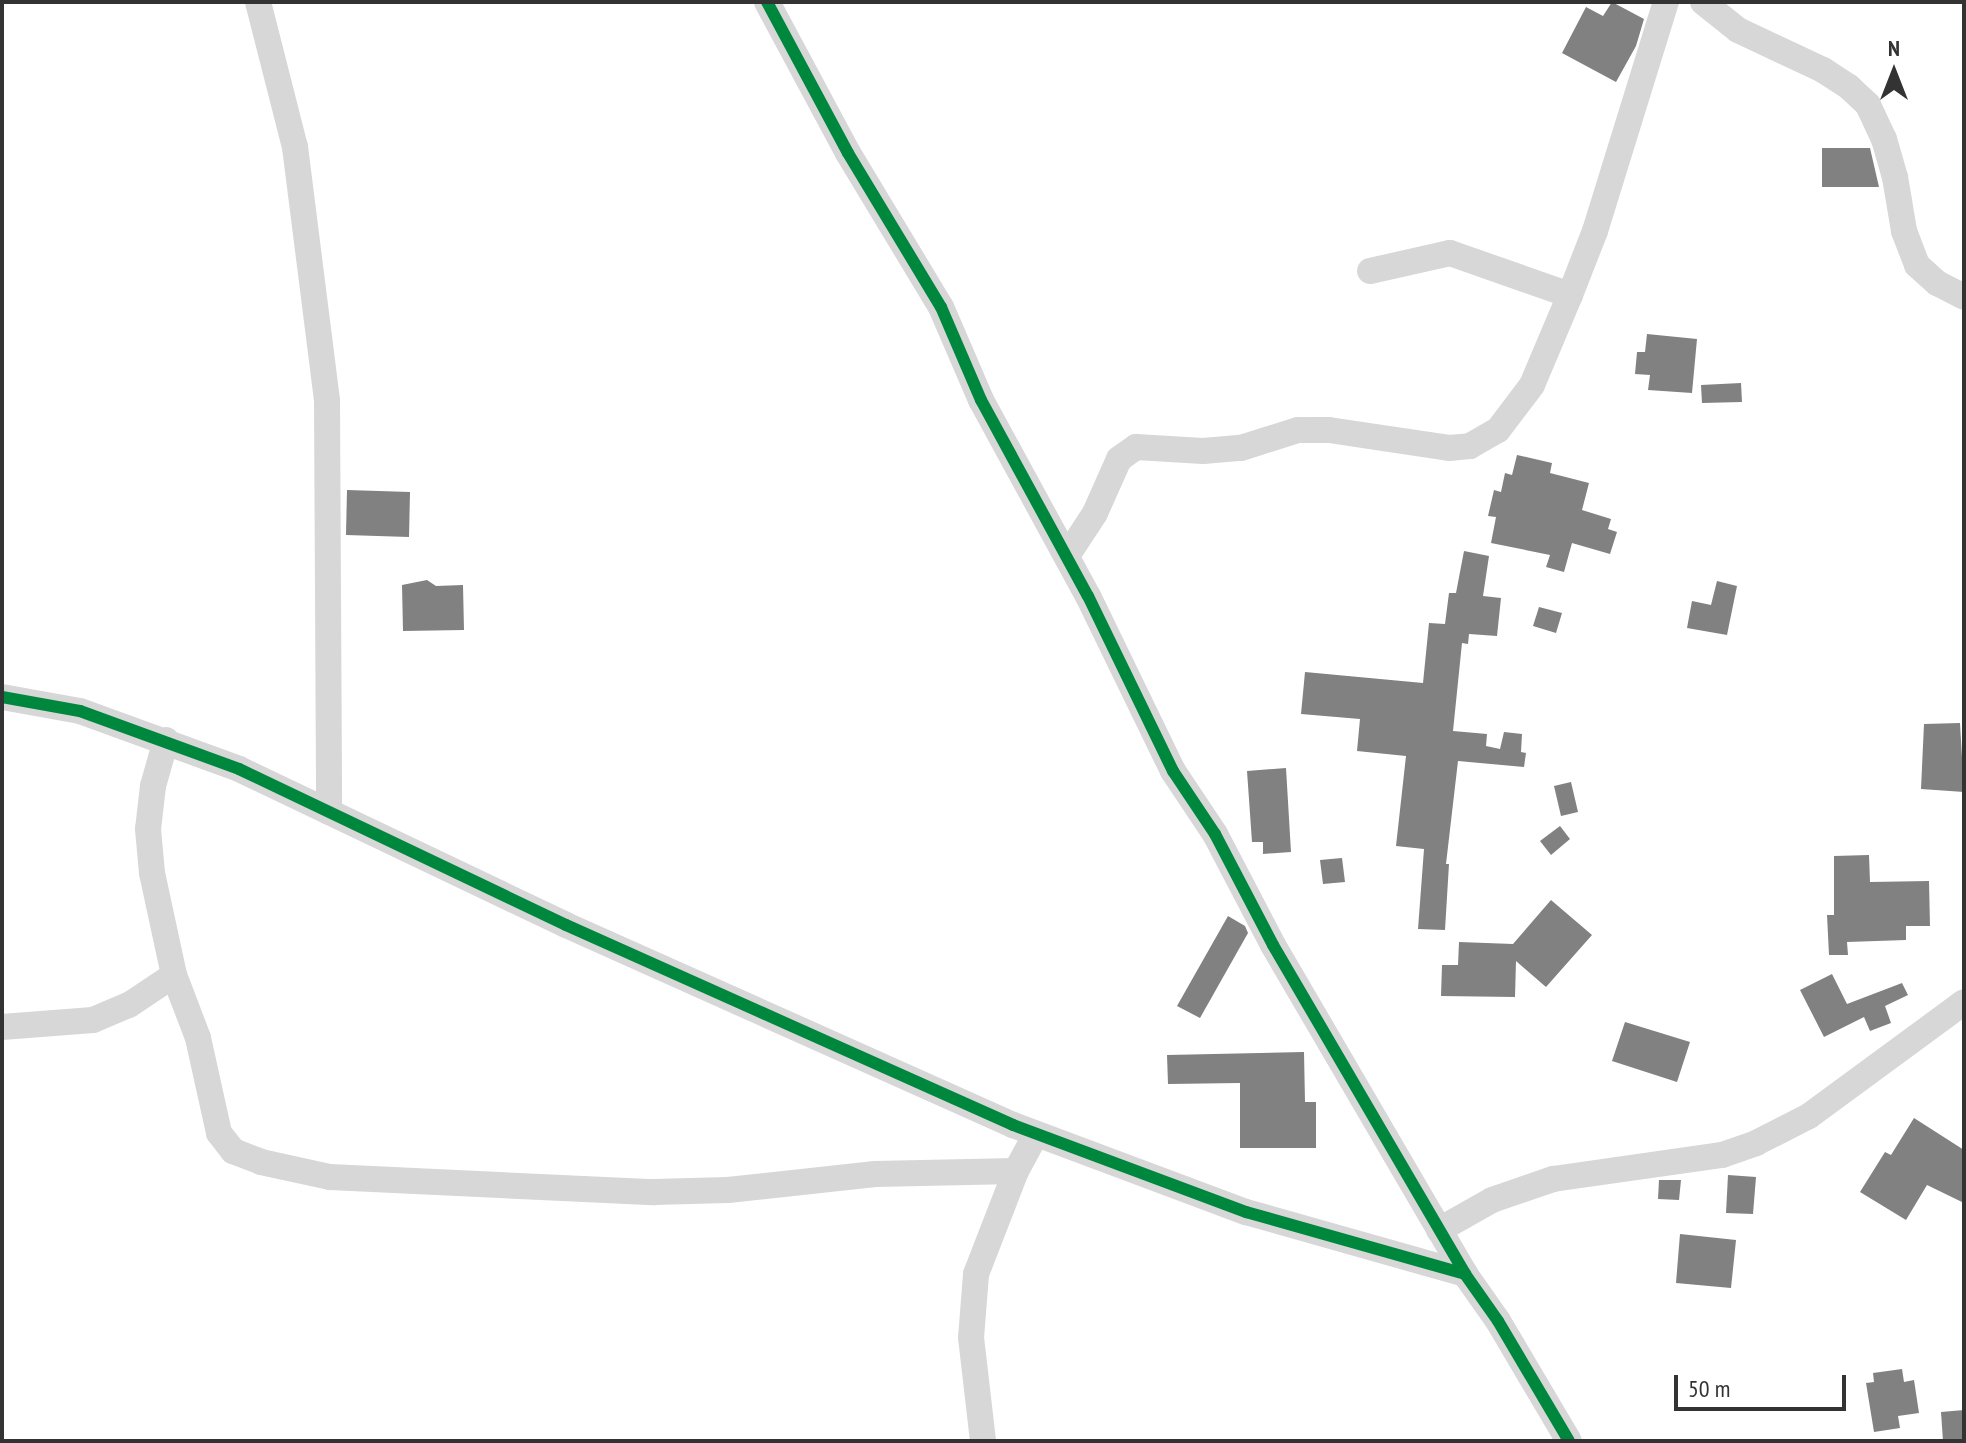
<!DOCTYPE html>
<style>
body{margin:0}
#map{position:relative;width:1966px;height:1443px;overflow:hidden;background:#fff;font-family:"PT Sans Narrow",sans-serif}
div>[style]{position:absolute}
.building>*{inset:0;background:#818181}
.street>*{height:26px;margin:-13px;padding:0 13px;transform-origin:13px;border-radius:13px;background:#d7d7d7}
.cycleway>*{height:12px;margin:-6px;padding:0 6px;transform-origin:6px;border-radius:6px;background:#00873e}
span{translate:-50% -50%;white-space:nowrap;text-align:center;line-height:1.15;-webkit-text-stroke:8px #fff;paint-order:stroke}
.frame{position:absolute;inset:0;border:4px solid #333;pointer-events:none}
.north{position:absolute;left:1854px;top:32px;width:80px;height:80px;-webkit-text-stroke:6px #fff;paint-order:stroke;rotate:0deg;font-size:22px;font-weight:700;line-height:32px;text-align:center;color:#333}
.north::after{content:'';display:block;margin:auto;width:28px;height:36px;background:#333;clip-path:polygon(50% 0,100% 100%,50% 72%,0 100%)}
.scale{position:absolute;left:1674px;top:1375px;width:172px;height:36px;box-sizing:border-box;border:4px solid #333;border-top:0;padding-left:10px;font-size:24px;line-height:28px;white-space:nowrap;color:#333;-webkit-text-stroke:6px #fff;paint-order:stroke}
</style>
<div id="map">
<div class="building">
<div style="clip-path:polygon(1612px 2px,1644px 19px,1636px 46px,1616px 82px,1562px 53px,1586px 7px,1603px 16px)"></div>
<div style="clip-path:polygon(1822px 148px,1870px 148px,1879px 187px,1822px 187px)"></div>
<div style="clip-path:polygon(1647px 334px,1697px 339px,1692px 393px,1648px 390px,1650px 375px,1635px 374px,1637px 352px,1645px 352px)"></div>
<div style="clip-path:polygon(1741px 383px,1742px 402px,1702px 403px,1701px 385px)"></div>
<div style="clip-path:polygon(1517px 455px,1552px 463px,1550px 473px,1589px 483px,1582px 510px,1611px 519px,1608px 529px,1617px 532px,1610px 554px,1572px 543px,1564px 572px,1546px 567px,1550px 555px,1491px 543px,1496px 517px,1488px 516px,1494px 490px,1501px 492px,1505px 473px,1512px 475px)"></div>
<div style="clip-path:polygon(347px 490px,410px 492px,409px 537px,346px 535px)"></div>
<div style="clip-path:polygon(1464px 551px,1489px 556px,1483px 596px,1501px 598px,1497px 636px,1469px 634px,1468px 644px,1462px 643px,1453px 731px,1487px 734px,1486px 746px,1500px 749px,1504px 732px,1522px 734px,1521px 752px,1526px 753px,1524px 767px,1458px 761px,1446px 864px,1449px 864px,1445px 930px,1418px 929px,1424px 849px,1396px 846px,1406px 756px,1357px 751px,1360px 719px,1301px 714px,1305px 672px,1423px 683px,1429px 623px,1445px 624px,1449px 593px,1456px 593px)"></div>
<div style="clip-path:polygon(427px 580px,436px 586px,463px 585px,464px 630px,403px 631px,402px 585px)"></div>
<div style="clip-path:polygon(1717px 581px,1737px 586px,1727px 635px,1687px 628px,1692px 601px,1711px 605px)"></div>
<div style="clip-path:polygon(1539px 607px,1562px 613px,1556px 633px,1533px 626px)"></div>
<div style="clip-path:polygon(1960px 723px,1964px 792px,1921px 789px,1924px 724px)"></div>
<div style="clip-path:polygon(1286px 768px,1291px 852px,1263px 854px,1263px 842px,1252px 842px,1247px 771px)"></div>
<div style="clip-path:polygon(1571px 782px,1578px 812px,1561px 816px,1554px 786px)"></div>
<div style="clip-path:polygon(1560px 826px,1570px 839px,1551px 855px,1540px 841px)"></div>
<div style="clip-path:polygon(1869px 855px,1870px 882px,1929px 881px,1930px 926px,1906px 926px,1906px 940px,1847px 942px,1848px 955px,1829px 955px,1827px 915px,1834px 915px,1834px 856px)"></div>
<div style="clip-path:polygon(1342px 858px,1345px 882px,1323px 884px,1320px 860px)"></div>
<div style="clip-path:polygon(1551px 900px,1592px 935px,1546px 987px,1516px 961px,1515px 997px,1441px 996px,1442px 965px,1458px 965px,1459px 942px,1513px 944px)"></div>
<div style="clip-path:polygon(1228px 916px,1245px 926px,1248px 933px,1200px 1018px,1177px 1006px)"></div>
<div style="clip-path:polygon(1832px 974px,1847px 1004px,1902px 983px,1908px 995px,1885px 1006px,1891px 1023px,1870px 1031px,1864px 1017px,1824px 1037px,1800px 990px)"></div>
<div style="clip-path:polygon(1625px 1022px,1690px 1042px,1677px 1082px,1612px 1061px)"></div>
<div style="clip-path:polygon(1304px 1052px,1305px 1102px,1316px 1102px,1316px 1148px,1240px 1148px,1240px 1083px,1168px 1084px,1167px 1055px)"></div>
<div style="clip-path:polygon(1914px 1118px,1964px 1150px,1964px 1203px,1927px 1185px,1906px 1220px,1860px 1192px,1885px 1152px,1891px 1155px)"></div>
<div style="clip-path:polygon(1728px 1175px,1756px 1177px,1753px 1214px,1726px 1213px)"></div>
<div style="clip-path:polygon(1659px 1180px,1681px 1180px,1679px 1200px,1658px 1199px)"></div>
<div style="clip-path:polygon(1680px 1234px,1736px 1240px,1731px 1288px,1676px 1283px)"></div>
<div style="clip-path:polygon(1902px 1369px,1904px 1382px,1914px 1380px,1919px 1413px,1898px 1416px,1900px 1428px,1874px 1432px,1866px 1383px,1874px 1382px,1873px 1373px)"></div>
<div style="clip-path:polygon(1964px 1410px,1964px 1441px,1943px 1441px,1941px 1412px)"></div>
</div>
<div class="street">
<div style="left:258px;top:2px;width:150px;rotate:75.7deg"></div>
<div style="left:295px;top:147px;width:256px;rotate:82.8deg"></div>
<div style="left:327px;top:401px;width:411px;rotate:89.7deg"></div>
<div style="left:767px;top:2px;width:171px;rotate:61.8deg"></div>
<div style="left:848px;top:153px;width:180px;rotate:58.9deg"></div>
<div style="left:941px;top:307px;width:101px;rotate:66.7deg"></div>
<div style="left:981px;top:400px;width:223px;rotate:61.4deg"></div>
<div style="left:1088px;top:596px;width:195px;rotate:64.1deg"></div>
<div style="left:1173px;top:771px;width:76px;rotate:56.3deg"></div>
<div style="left:1215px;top:834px;width:125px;rotate:62.4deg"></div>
<div style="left:1273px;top:945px;width:381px;rotate:59.7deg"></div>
<div style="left:1465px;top:1274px;width:57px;rotate:54.9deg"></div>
<div style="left:1498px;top:1321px;width:139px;rotate:59.4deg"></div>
<div style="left:1703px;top:2px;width:45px;rotate:38.7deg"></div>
<div style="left:1738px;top:30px;width:94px;rotate:25.2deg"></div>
<div style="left:1823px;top:70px;width:31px;rotate:33deg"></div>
<div style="left:1849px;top:87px;width:26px;rotate:43deg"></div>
<div style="left:1868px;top:105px;width:38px;rotate:65deg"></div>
<div style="left:1884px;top:139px;width:40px;rotate:74deg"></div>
<div style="left:1895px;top:177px;width:55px;rotate:80.5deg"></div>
<div style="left:1904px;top:231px;width:36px;rotate:69deg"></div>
<div style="left:1917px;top:265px;width:27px;rotate:42deg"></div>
<div style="left:1937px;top:283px;width:30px;rotate:27deg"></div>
<div style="left:1370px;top:271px;width:82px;rotate:-12.7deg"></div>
<div style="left:1450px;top:253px;width:127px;rotate:19.3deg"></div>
<div style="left:1067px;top:556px;width:51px;rotate:-56.9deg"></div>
<div style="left:1095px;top:513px;width:59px;rotate:-66deg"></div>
<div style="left:1119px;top:459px;width:21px;rotate:-35deg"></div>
<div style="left:1136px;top:447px;width:67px;rotate:3.4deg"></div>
<div style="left:1203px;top:451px;width:38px;rotate:-5deg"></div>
<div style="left:1241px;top:448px;width:60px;rotate:-17.5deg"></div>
<div style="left:1298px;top:430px;width:31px"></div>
<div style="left:1329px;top:430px;width:121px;rotate:8.5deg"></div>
<div style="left:1449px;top:448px;width:21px;rotate:-5deg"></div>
<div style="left:1470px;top:446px;width:32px;rotate:-30deg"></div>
<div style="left:1498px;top:430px;width:56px;rotate:-52.9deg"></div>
<div style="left:1532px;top:385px;width:98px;rotate:-67.1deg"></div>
<div style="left:1570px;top:295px;width:69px;rotate:-68.7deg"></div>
<div style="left:1595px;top:231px;width:240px;rotate:-72.8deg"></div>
<div style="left:2px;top:697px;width:79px;rotate:10.2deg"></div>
<div style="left:80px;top:711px;width:169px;rotate:20deg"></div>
<div style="left:239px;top:769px;width:362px;rotate:25.5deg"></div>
<div style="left:566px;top:925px;width:490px;rotate:24.1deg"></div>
<div style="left:1013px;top:1125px;width:249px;rotate:20.5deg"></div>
<div style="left:1246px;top:1212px;width:228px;rotate:15.8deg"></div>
<div style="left:166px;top:740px;width:48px;rotate:105.8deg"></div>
<div style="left:153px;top:786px;width:43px;rotate:96.6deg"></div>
<div style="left:148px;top:829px;width:44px;rotate:84.8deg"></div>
<div style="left:152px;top:873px;width:104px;rotate:77.8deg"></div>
<div style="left:174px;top:975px;width:67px;rotate:69.1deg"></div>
<div style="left:198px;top:1038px;width:97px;rotate:77.5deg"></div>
<div style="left:219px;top:1133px;width:23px;rotate:52deg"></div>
<div style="left:233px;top:1151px;width:30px;rotate:21deg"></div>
<div style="left:261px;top:1162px;width:71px;rotate:12.3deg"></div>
<div style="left:330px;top:1177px;width:324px;rotate:2.7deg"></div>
<div style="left:654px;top:1192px;width:74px;rotate:-1.5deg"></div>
<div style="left:728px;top:1190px;width:148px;rotate:-6.2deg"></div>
<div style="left:875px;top:1174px;width:141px;rotate:-1.2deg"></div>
<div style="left:2px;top:1027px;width:91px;rotate:-4.4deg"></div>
<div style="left:93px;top:1020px;width:39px;rotate:-23deg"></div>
<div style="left:129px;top:1005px;width:54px;rotate:-33.7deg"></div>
<div style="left:1439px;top:1230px;width:61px;rotate:-29.5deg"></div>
<div style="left:1492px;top:1200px;width:65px;rotate:-19deg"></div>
<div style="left:1553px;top:1179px;width:171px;rotate:-8.1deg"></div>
<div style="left:1722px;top:1155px;width:36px;rotate:-19deg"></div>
<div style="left:1756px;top:1143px;width:59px;rotate:-27deg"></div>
<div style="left:1809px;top:1116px;width:192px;rotate:-36.3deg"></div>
<div style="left:983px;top:1441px;width:104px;rotate:-96.6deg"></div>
<div style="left:971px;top:1338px;width:64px;rotate:-85.5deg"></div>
<div style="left:976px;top:1274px;width:110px;rotate:-68.8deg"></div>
<div style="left:1016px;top:1171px;width:42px;rotate:-61.6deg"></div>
</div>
<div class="cycleway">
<div style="left:767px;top:2px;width:171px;rotate:61.8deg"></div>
<div style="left:848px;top:153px;width:180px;rotate:58.9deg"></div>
<div style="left:941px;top:307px;width:101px;rotate:66.7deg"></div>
<div style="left:981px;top:400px;width:223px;rotate:61.4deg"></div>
<div style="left:1088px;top:596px;width:195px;rotate:64.1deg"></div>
<div style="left:1173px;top:771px;width:76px;rotate:56.3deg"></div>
<div style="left:1215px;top:834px;width:125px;rotate:62.4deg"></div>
<div style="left:1273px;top:945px;width:381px;rotate:59.7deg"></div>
<div style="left:1465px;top:1274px;width:57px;rotate:54.9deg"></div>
<div style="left:1498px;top:1321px;width:139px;rotate:59.4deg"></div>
<div style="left:2px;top:697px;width:79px;rotate:10.2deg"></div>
<div style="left:80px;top:711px;width:169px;rotate:20deg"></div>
<div style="left:239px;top:769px;width:362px;rotate:25.5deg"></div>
<div style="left:566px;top:925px;width:490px;rotate:24.1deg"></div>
<div style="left:1013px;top:1125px;width:249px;rotate:20.5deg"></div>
<div style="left:1246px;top:1212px;width:228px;rotate:15.8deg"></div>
</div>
<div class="frame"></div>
<div class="north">N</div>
<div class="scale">50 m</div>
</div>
